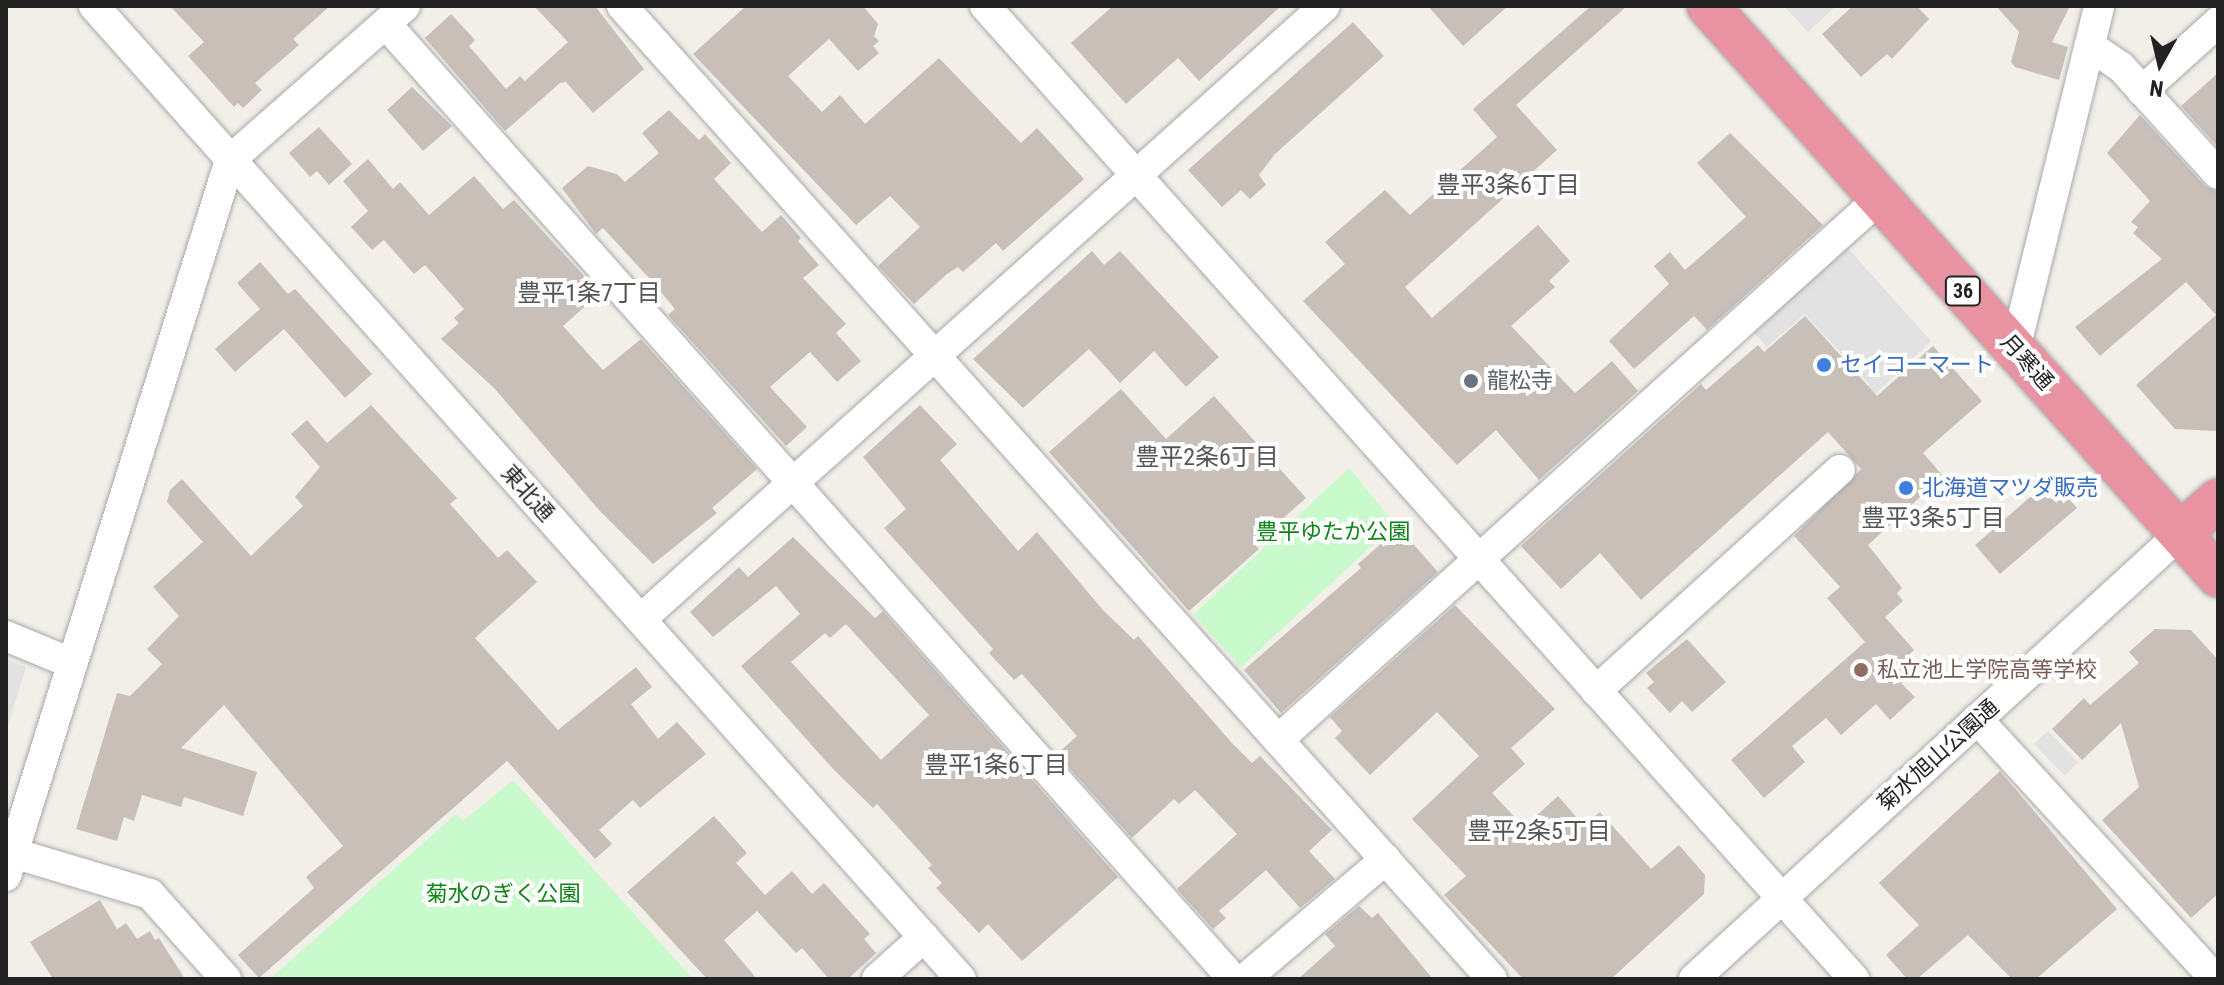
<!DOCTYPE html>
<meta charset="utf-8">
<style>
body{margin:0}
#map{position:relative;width:2224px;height:985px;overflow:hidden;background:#f2efe9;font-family:"Roboto Condensed","Noto Sans JP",sans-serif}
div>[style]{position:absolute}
.park>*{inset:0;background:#c8facc}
.parking>*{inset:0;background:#e2e2e2}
.building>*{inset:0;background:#c7bfb8}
.roads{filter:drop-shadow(0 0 2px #a9a9a9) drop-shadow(0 0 2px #a9a9a9)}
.minor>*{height:30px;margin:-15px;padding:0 15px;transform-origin:15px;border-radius:15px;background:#fff}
.highway>*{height:42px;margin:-21px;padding:0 21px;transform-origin:21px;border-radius:21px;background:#e892a2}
.dots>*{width:22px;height:22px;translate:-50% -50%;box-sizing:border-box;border:4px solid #fff;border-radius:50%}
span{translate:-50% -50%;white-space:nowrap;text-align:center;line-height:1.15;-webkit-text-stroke:8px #fff;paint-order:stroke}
.shield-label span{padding:2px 6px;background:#fff;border:2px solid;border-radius:6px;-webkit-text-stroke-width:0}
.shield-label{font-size:20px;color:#222;font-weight:700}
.street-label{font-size:22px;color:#222}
.shop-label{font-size:22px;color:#366cbe}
.left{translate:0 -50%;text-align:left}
.worship-label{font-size:22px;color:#5b616d}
.park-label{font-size:22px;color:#0c8416}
.education-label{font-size:22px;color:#785e54}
.neighbourhood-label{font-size:24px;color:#555}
.frame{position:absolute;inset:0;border:8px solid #222;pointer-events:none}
.north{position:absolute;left:2120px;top:24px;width:80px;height:80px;-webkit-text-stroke:6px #fff;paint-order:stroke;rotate:188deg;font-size:22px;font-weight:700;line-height:32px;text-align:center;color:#222}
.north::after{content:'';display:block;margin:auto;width:28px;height:36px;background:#222;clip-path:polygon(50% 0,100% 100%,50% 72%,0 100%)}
</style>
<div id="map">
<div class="park">
<div style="clip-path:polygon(1349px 468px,1395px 524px,1241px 667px,1194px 614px)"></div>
<div style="clip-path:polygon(513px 780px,693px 979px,270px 979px,456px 814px,463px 821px)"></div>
</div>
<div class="parking">
<div style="clip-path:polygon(1784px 6px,1836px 6px,1808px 32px)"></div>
<div style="clip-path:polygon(1845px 245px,1931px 341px,1873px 396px,1866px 388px,1869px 384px,1805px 314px,1767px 347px,1750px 328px)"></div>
<div style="clip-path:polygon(6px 659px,26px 667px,6px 732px)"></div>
<div style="clip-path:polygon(2048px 731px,2078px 762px,2065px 776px,2034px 744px)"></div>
</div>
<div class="building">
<div style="clip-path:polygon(170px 6px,330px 6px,293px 39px,299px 45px,255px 83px,262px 90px,243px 108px,238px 103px,234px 107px,188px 56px,204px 42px)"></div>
<div style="clip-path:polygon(534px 6px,595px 6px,644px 69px,593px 113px,566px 82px,560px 83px,505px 131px,425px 38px,451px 14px,475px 40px,469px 46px,506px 89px,520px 76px,525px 81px,568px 42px)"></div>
<div style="clip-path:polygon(746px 6px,863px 6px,878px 24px,874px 36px,879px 41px,873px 46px,879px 53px,858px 71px,829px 39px,788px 76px,822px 112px,840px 95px,865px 124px,939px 58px,1021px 143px,1037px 128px,1084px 179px,1003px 251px,996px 243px,963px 272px,958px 267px,947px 274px,914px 304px,878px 266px,920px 227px,890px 196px,856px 225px,693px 54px)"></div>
<div style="clip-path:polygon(1113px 6px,1281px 6px,1199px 81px,1178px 58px,1126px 104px,1071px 43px)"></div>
<div style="clip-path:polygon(1428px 6px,1508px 6px,1463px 46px)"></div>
<div style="clip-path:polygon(1591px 6px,1627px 6px,1516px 105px,1557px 150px,1405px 287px,1432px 318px,1538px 225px,1570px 261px,1549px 281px,1555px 287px,1511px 326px,1575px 393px,1612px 361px,1638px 391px,1539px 480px,1496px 430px,1457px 465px,1303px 301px,1345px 264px,1325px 242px,1385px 190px,1410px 215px,1497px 137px,1473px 109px)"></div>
<div style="clip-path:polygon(1853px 6px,1917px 6px,1929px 19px,1892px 59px,1887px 54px,1861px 77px,1822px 34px)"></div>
<div style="clip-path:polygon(1996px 6px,2070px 6px,2052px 42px,2068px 47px,2059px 80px,2015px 67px,2011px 62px,2019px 32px)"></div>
<div style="clip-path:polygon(1353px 22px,1384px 56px,1275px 154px,1259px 175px,1266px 185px,1250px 199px,1241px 190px,1222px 207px,1188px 170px)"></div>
<div style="clip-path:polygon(2218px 73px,2218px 147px,2181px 106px)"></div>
<div style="clip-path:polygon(412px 87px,452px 126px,423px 151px,387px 110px)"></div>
<div style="clip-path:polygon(669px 110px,699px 140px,705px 134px,731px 163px,714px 179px,762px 232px,781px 215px,801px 238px,798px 241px,819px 265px,803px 278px,846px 324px,836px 333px,861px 361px,837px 382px,810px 352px,770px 387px,807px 427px,786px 446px,668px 315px,675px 309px,650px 279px,603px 228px,596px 234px,562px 188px,588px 166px,617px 174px,625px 182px,659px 153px,642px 133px)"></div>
<div style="clip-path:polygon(2140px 115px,2205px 186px,2218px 192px,2218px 431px,2175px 429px,2136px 385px,2216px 315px,2186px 282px,2100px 356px,2075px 327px,2162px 259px,2133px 233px,2138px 227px,2131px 222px,2150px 201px,2107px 153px)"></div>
<div style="clip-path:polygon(319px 127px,352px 164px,329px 185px,317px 171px,310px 177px,289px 153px)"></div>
<div style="clip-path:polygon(1730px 133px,1823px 225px,1707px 330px,1694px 316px,1634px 369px,1609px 341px,1669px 284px,1654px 266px,1670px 252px,1685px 270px,1746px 217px,1697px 163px)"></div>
<div style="clip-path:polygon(368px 159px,393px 189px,400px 182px,429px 215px,474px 176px,503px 209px,514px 200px,600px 293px,563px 326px,603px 370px,641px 339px,757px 469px,712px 508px,717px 513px,653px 564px,599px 510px,495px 389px,441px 339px,459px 323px,454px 318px,464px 309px,425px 265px,414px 274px,384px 240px,372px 250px,351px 227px,368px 211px,343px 181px)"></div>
<div style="clip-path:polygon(1092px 251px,1104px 265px,1120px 251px,1219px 357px,1186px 387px,1154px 351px,1120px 383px,1089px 349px,1023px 408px,973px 359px)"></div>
<div style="clip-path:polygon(260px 262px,288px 294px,295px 289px,372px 374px,345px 398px,284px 329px,235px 372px,215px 349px,260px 309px,237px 283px)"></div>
<div style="clip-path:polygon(1805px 316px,1877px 396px,1933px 346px,1982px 401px,1923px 453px,1943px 476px,1868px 545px,1902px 588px,1897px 593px,1903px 601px,1885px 617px,1914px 650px,1902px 661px,1913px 672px,1901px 683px,1915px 697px,1890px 720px,1876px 704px,1841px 735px,1826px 718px,1792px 746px,1805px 762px,1764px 798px,1731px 760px,1865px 642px,1827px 598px,1840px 587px,1794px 536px,1861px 469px,1828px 432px,1641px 600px,1600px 553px,1561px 589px,1521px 546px,1701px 384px,1706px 390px,1758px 345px,1764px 352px)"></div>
<div style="clip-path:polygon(1121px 389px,1166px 439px,1214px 396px,1306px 498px,1254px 544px,1259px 549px,1189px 611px,1049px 452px)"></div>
<div style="clip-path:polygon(371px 405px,457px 498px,450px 504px,498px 558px,507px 550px,537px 582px,475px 638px,558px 730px,636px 667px,652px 687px,631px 704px,658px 739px,677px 722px,706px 754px,640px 808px,633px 800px,599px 830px,612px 844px,595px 859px,507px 761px,259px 978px,238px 955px,314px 888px,306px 877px,343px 846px,224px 705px,181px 748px,257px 772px,243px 816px,184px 797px,181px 807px,142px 795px,134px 821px,124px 817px,117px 841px,76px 829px,117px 693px,130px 696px,162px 664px,147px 649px,179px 616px,153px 587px,203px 542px,167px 502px,170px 490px,182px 479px,251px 556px,303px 506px,295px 497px,320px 467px,291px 434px,307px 420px,327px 443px)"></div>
<div style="clip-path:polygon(920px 405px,957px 444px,940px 460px,1018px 551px,1037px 532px,1103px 610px,1134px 640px,1138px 636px,1232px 743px,1252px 763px,1260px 756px,1332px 830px,1309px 851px,1335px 879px,1300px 908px,1266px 870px,1219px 911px,1226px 918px,1213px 929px,1177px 889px,1237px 834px,1195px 790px,1179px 804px,1174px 799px,1132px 838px,1057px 754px,1077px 736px,1022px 674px,1014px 680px,989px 653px,993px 649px,884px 528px,906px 509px,863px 457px)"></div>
<div style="clip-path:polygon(2051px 479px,2077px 508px,2000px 574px,1975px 545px)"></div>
<div style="clip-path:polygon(1399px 528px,1438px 572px,1281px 713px,1244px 670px,1361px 568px,1358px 564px)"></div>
<div style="clip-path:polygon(evenodd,793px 537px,875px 618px,883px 611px,1118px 877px,1022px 961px,988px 924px,979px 933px,936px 888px,942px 883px,928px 868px,932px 865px,877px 804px,873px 808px,833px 769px,741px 666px,800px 614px,776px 586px,713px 637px,690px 612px,739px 567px,748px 577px,793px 537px,846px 624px,929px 715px,881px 760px,791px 662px,825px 633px,830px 638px,846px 624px)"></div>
<div style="clip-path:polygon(1455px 605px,1555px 709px,1511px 748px,1525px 764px,1492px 793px,1524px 827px,1558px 796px,1584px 826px,1600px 812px,1651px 869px,1679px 845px,1705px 875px,1704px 894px,1611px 979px,1523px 979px,1444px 895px,1466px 876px,1412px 819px,1479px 756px,1437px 712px,1370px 775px,1335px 738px,1342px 731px,1330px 717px)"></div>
<div style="clip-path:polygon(2155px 629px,2191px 630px,2218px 660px,2218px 894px,2191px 918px,2102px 820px,2139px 787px,2121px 723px,2082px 760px,2052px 729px,2084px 698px,2090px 705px,2139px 663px,2129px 652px)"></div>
<div style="clip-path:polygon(1687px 639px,1726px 682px,1692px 712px,1682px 701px,1670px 713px,1647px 688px,1654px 682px,1646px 673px)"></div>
<div style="clip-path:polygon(2000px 771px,2117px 909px,2036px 979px,2012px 979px,1968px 935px,1917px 979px,1907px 979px,1886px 955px,1919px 925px,1879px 883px)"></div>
<div style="clip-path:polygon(714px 816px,747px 853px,736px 863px,765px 895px,792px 871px,812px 894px,824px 883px,870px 934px,864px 939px,876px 953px,848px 979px,829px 979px,802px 948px,796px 953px,757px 911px,724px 940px,757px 979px,707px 979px,627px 892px)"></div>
<div style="clip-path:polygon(100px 900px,117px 929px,126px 923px,137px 939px,150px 931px,155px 940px,159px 938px,185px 979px,53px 979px,30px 942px)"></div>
<div style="clip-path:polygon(1359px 906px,1372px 918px,1378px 913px,1433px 979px,1298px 979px,1335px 946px,1325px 934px)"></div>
</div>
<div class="roads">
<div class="minor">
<div style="left:94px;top:6px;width:1303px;rotate:48.3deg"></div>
<div style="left:622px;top:6px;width:1305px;rotate:48.2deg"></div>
<div style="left:985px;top:6px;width:1305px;rotate:48.23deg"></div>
<div style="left:386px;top:24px;width:1276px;rotate:48.43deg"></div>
<div style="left:2090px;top:46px;width:37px;rotate:34deg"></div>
<div style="left:2121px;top:67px;width:144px;rotate:47.8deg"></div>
<div style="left:2142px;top:91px;width:103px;rotate:-42.2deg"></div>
<div style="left:2015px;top:349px;width:353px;rotate:-76.2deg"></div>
<div style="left:641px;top:619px;width:918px;rotate:-41.87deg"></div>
<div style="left:6px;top:636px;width:70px;rotate:22.6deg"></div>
<div style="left:1596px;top:691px;width:329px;rotate:-42.2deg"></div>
<div style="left:1977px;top:719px;width:352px;rotate:47.5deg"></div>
<div style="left:1278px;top:740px;width:810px;rotate:-42deg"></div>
<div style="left:13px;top:853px;width:143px;rotate:16.7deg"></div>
<div style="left:150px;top:894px;width:114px;rotate:48.2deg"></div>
<div style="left:6px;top:876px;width:750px;rotate:-72.63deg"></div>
<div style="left:230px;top:160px;width:233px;rotate:-41.3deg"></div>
<div style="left:877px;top:979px;width:63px;rotate:-41.8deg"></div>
<div style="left:1245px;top:979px;width:185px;rotate:-40.4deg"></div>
<div style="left:1694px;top:979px;width:660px;rotate:-42.48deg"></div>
</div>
<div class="highway">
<div style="left:1708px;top:6px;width:765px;rotate:48.18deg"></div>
<div style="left:2181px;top:533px;width:50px;rotate:-41.7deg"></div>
</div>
</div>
<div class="dots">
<div style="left:1824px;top:365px;background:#3f7fe0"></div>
<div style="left:1471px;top:381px;background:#6b7280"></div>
<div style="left:1906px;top:488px;background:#3f7fe0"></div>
<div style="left:1861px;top:670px;background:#8d6e63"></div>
</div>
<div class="shield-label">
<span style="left:1963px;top:291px">36</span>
</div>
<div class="street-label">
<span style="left:2027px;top:362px;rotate:48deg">月寒通</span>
<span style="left:528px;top:493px;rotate:48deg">東北通</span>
<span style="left:1938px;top:755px;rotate:-42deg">菊水旭山公園通</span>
</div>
<div class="shop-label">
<span class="left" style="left:1840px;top:365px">セイコーマート</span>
<span class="left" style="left:1922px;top:488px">北海道マツダ販売</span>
</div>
<div class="worship-label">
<span class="left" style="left:1487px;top:381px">龍松寺</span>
</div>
<div class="park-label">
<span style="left:1333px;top:532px">豊平ゆたか公園</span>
<span style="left:503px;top:894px">菊水のぎく公園</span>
</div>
<div class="education-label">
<span class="left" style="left:1877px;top:670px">私立池上学院高等学校</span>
</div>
<div class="neighbourhood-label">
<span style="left:1508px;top:186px">豊平3条6丁目</span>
<span style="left:589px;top:294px">豊平1条7丁目</span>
<span style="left:1207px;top:458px">豊平2条6丁目</span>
<span style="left:1933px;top:519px">豊平3条5丁目</span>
<span style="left:996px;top:766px">豊平1条6丁目</span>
<span style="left:1539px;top:832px">豊平2条5丁目</span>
</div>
<div class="frame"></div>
<div class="north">N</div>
</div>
